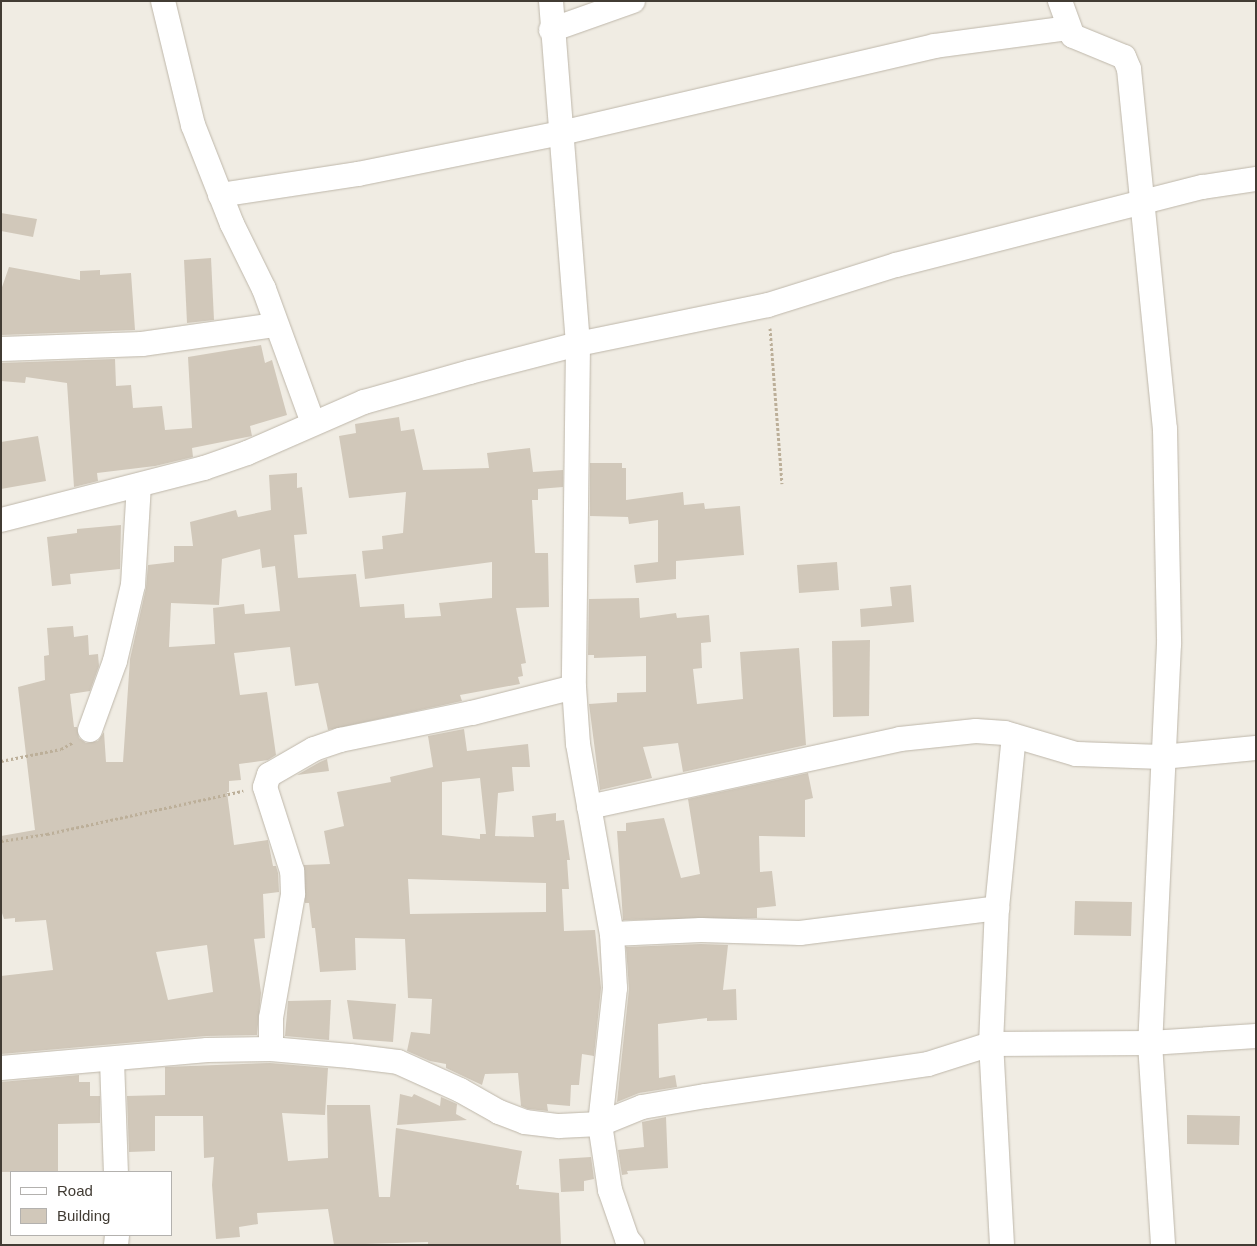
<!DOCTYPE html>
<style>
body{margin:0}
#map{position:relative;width:1257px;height:1246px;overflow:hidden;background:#f0ece3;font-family:Arial,sans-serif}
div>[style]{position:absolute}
.building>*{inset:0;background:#d1c8ba}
.path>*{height:3px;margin-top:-1.5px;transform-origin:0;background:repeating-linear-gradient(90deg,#bcaf99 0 2.5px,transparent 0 5px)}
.roads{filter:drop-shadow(0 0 1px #beb7aa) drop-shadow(0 0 1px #beb7aa)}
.minor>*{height:24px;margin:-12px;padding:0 12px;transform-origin:12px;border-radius:12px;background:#fff}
span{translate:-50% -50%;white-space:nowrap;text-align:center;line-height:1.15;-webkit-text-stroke:4px #fff;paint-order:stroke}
.frame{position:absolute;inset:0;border:2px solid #423c34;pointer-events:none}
.legend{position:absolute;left:10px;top:1171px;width:162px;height:65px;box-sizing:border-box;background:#fff;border:1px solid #b3b1ae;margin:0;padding:6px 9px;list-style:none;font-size:15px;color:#423c34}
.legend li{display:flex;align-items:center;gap:10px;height:25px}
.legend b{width:25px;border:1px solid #b3b1ae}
</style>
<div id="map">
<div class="building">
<div style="clip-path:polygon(1px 213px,37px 219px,33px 237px,1px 231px)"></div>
<div style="clip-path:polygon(211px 258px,214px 320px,187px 323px,184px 260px)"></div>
<div style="clip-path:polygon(9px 267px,80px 280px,80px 271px,100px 270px,100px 275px,131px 273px,135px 330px,1px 335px,1px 290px)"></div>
<div style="clip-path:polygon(261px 345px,265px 363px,272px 360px,287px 415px,250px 426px,252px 436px,192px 448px,193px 457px,155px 466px,97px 473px,98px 481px,74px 487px,67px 383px,26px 377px,25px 383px,1px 381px,1px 363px,115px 359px,116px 386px,131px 385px,133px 408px,162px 406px,165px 430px,192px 428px,188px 357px)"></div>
<div style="clip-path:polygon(evenodd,399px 417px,401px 431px,414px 429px,423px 470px,489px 468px,487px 453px,530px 448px,533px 472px,563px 470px,563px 487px,538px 489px,538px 500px,532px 500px,535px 553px,548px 553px,549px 607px,516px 608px,526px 663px,521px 664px,523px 676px,518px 677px,520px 684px,460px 695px,462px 701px,328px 730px,318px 683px,295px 686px,290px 647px,234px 653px,240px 695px,267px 692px,276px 755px,268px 760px,239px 764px,241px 780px,229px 781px,229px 792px,227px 792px,234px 845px,268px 840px,273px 866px,276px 866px,278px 873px,279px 892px,263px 894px,265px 938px,254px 939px,261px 993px,257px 1035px,206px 1036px,1px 1054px,1px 976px,53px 970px,46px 920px,15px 922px,15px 918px,4px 919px,1px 910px,1px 836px,35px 830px,18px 687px,45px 680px,44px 656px,49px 655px,47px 628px,73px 626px,74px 637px,88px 635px,89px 655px,98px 654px,99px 666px,90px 691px,70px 694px,74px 727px,77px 727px,79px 738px,86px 743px,98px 741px,104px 732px,106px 762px,123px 762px,130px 659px,146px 588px,148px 565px,174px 562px,174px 546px,193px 546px,190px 522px,236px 510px,238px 517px,271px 510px,269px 475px,297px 473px,297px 488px,302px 487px,307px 534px,294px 535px,298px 578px,356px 574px,360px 607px,404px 604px,405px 618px,441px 616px,439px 603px,492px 598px,492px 562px,365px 579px,362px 551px,383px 549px,382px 536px,403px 533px,406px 492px,349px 498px,339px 436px,356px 433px,355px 424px,399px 417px,260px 549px,262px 568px,275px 566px,280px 611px,245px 614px,244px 604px,213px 608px,215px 644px,169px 647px,171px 603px,219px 605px,222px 559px,260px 549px,399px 417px,207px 945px,213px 992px,168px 1000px,156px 952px,207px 945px)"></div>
<div style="clip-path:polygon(38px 436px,46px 481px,1px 489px,1px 442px)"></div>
<div style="clip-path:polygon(590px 463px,622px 463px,622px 468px,626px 468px,626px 500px,683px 492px,684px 505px,704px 503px,705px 509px,740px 506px,744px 555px,676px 561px,676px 579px,636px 583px,634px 565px,658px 562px,658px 520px,629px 524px,628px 517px,590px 516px)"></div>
<div style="clip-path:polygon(121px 525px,120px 569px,70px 574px,71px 584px,52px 586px,47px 537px,77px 533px,77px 529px)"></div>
<div style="clip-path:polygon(837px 562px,839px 590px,799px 593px,797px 565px)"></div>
<div style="clip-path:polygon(911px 585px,914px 622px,861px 627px,860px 609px,892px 606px,890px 587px)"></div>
<div style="clip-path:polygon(639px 598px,640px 618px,676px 613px,677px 618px,709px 615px,711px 642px,701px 643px,702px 668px,693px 669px,697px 704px,743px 699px,740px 652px,799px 648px,806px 745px,683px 772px,678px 743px,643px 747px,652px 778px,600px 790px,589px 704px,617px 702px,617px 693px,646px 692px,646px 656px,594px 658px,594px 655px,588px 655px,589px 599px)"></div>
<div style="clip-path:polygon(870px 640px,869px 716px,833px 717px,832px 641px)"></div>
<div style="clip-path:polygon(evenodd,464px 729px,467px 751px,528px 744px,530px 767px,512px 767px,514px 791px,498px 793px,495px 836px,534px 837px,532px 816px,556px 813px,556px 821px,564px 820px,570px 860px,567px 860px,569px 889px,562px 889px,564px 931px,595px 930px,601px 988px,594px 1056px,582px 1054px,579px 1085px,571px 1085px,570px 1106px,547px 1104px,548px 1111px,528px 1109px,521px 1106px,518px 1073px,485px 1074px,482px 1085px,446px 1068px,446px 1064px,430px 1061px,407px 1051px,411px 1032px,430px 1034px,432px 999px,408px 998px,405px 939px,355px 938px,356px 970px,320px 972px,315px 928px,312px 928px,309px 903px,305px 903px,304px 865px,330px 864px,324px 831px,344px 826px,337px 792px,391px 782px,390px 777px,433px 767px,428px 736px,464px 729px,480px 778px,486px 834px,480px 834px,480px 839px,442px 835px,442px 782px,480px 778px,464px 729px,408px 879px,546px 883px,546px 912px,410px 914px,408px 879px)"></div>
<div style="clip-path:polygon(327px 759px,329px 771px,297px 775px,320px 762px)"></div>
<div style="clip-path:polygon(808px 773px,813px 798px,805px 800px,805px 837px,759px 836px,760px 872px,772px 871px,776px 906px,757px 908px,757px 918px,623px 920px,617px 831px,626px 831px,626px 823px,664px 818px,681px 878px,700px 874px,688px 799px)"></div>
<div style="clip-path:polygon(1075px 901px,1132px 902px,1131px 936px,1074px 935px)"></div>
<div style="clip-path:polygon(701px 944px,728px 945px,723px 990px,736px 989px,737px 1020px,707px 1021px,707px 1018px,658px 1024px,659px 1078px,675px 1075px,677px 1087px,639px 1093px,617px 1102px,629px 989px,626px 947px)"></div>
<div style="clip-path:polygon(331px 1000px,329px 1040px,285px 1036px,288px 1001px)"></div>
<div style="clip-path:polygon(347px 1000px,396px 1004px,393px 1042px,353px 1039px)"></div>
<div style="clip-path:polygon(270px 1063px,328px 1068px,325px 1115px,282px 1113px,288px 1161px,328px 1158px,327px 1105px,370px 1105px,379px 1197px,390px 1197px,396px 1128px,522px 1151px,516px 1185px,519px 1185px,519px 1189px,559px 1193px,561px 1245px,428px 1245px,428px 1242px,334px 1245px,328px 1209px,257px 1213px,258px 1224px,239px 1227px,240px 1237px,216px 1239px,212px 1185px,214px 1157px,204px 1158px,203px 1116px,155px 1116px,155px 1151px,129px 1152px,127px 1096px,165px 1095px,165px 1067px)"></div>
<div style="clip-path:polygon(79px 1075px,79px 1082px,90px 1082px,90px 1096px,100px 1096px,100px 1123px,58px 1124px,58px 1172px,1px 1172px,1px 1082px)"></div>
<div style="clip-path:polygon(400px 1094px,412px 1097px,414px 1094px,440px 1106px,441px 1097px,457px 1104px,456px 1114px,467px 1120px,397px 1125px)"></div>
<div style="clip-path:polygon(1187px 1115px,1240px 1116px,1239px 1145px,1187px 1144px)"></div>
<div style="clip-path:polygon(666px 1117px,668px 1168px,627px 1171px,628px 1174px,622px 1175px,618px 1150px,644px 1147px,642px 1122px)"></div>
<div style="clip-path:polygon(591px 1157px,594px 1179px,584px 1181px,584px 1191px,561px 1192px,559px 1159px)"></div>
</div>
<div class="path">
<div style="left:770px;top:328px;width:156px;rotate:85.6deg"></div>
<div style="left:1px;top:761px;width:61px;rotate:-11.3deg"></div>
<div style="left:61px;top:749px;width:13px;rotate:-29deg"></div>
<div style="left:1px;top:841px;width:47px;rotate:-8.7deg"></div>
<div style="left:47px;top:834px;width:201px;rotate:-12.4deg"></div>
</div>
<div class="roads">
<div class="minor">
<div style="left:163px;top:1px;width:128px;rotate:76.4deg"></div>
<div style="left:193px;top:125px;width:106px;rotate:68.5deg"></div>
<div style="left:232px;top:224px;width:72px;rotate:63.8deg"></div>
<div style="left:264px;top:289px;width:143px;rotate:69.9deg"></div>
<div style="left:551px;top:1px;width:344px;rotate:85.5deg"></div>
<div style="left:578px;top:344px;width:343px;rotate:90.7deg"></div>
<div style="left:574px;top:687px;width:57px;rotate:86deg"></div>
<div style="left:578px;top:744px;width:193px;rotate:79.9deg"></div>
<div style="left:612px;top:934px;width:54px;rotate:86.8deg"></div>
<div style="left:615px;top:988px;width:137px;rotate:96.3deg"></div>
<div style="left:600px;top:1124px;width:67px;rotate:81.4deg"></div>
<div style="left:610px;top:1190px;width:52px;rotate:70.9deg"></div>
<div style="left:627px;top:1239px;width:8px;rotate:50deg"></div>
<div style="left:1060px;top:1px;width:37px;rotate:70deg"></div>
<div style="left:1073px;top:36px;width:55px;rotate:22.4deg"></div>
<div style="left:1124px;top:57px;width:13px;rotate:67deg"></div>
<div style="left:1129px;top:69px;width:362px;rotate:84.3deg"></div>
<div style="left:1165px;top:429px;width:215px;rotate:88.9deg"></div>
<div style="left:1169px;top:644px;width:399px;rotate:92.7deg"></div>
<div style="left:1150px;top:1043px;width:202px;rotate:86.3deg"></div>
<div style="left:551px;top:30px;width:87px;rotate:-19.5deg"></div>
<div style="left:220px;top:195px;width:140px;rotate:-8.7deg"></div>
<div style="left:358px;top:174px;width:207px;rotate:-11.4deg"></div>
<div style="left:561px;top:133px;width:383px;rotate:-13.1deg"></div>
<div style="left:934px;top:46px;width:136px;rotate:-7.6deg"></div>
<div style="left:1px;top:349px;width:141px;rotate:-2deg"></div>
<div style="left:142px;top:344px;width:135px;rotate:-8.1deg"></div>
<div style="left:1px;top:520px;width:210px;rotate:-14.4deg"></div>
<div style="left:204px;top:468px;width:46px;rotate:-19.2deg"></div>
<div style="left:247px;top:453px;width:128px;rotate:-23.6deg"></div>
<div style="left:364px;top:402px;width:110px;rotate:-15.8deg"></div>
<div style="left:470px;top:372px;width:112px;rotate:-14.5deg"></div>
<div style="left:578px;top:344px;width:194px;rotate:-11.6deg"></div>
<div style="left:768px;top:305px;width:134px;rotate:-17.4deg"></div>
<div style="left:896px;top:265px;width:317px;rotate:-14.3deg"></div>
<div style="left:1203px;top:187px;width:54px;rotate:-8.6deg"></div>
<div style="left:90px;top:730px;width:73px;rotate:-70.1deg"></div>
<div style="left:115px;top:661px;width:78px;rotate:-76.7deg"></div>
<div style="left:133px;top:585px;width:100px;rotate:-86.6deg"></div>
<div style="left:589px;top:807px;width:318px;rotate:-12.3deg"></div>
<div style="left:900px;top:739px;width:76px;rotate:-6deg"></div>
<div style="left:976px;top:731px;width:29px;rotate:4deg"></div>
<div style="left:1005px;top:733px;width:74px;rotate:16.5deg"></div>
<div style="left:1076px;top:754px;width:86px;rotate:2deg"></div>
<div style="left:1162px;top:757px;width:94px;rotate:-5.5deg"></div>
<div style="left:612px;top:934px;width:89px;rotate:-2.6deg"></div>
<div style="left:701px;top:930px;width:99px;rotate:1.7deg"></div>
<div style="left:800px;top:933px;width:199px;rotate:-7.2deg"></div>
<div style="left:271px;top:1049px;width:31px;rotate:-90deg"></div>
<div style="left:271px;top:1018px;width:126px;rotate:-79.9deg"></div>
<div style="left:293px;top:894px;width:23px;rotate:-92deg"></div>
<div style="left:292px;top:871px;width:88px;rotate:-107.8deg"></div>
<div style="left:265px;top:787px;width:13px;rotate:-72deg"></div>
<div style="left:269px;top:775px;width:52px;rotate:-30deg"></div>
<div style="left:314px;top:749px;width:28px;rotate:-19deg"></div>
<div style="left:340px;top:740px;width:135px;rotate:-11.6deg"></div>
<div style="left:472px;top:713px;width:105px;rotate:-14.3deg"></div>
<div style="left:112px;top:1060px;width:112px;rotate:88deg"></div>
<div style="left:1px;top:1068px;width:207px;rotate:-5deg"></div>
<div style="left:207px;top:1050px;width:64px;rotate:-0.9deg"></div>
<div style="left:271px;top:1049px;width:79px;rotate:5.1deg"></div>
<div style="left:350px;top:1056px;width:48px;rotate:7.1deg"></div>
<div style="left:398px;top:1062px;width:68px;rotate:24.3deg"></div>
<div style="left:460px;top:1090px;width:45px;rotate:29.4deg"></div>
<div style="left:499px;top:1112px;width:28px;rotate:21deg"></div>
<div style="left:525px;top:1122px;width:34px;rotate:7deg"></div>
<div style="left:559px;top:1126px;width:41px;rotate:-2.8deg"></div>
<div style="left:600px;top:1124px;width:45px;rotate:-22deg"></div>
<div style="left:642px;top:1107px;width:65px;rotate:-9.8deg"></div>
<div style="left:706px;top:1096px;width:224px;rotate:-8.2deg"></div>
<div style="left:928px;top:1064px;width:66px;rotate:-17.6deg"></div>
<div style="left:991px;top:1044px;width:159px;rotate:-0.4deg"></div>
<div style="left:1150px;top:1043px;width:106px;rotate:-3.8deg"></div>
<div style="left:116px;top:1245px;width:10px;rotate:-84deg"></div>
<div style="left:1002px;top:1245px;width:201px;rotate:-93.1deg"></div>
<div style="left:991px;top:1044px;width:136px;rotate:-87.5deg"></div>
<div style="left:997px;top:908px;width:173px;rotate:-84.4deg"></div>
</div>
</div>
<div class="frame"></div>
<ul class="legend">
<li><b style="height:6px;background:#fff"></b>Road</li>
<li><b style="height:14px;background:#d1c8ba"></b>Building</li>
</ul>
</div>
